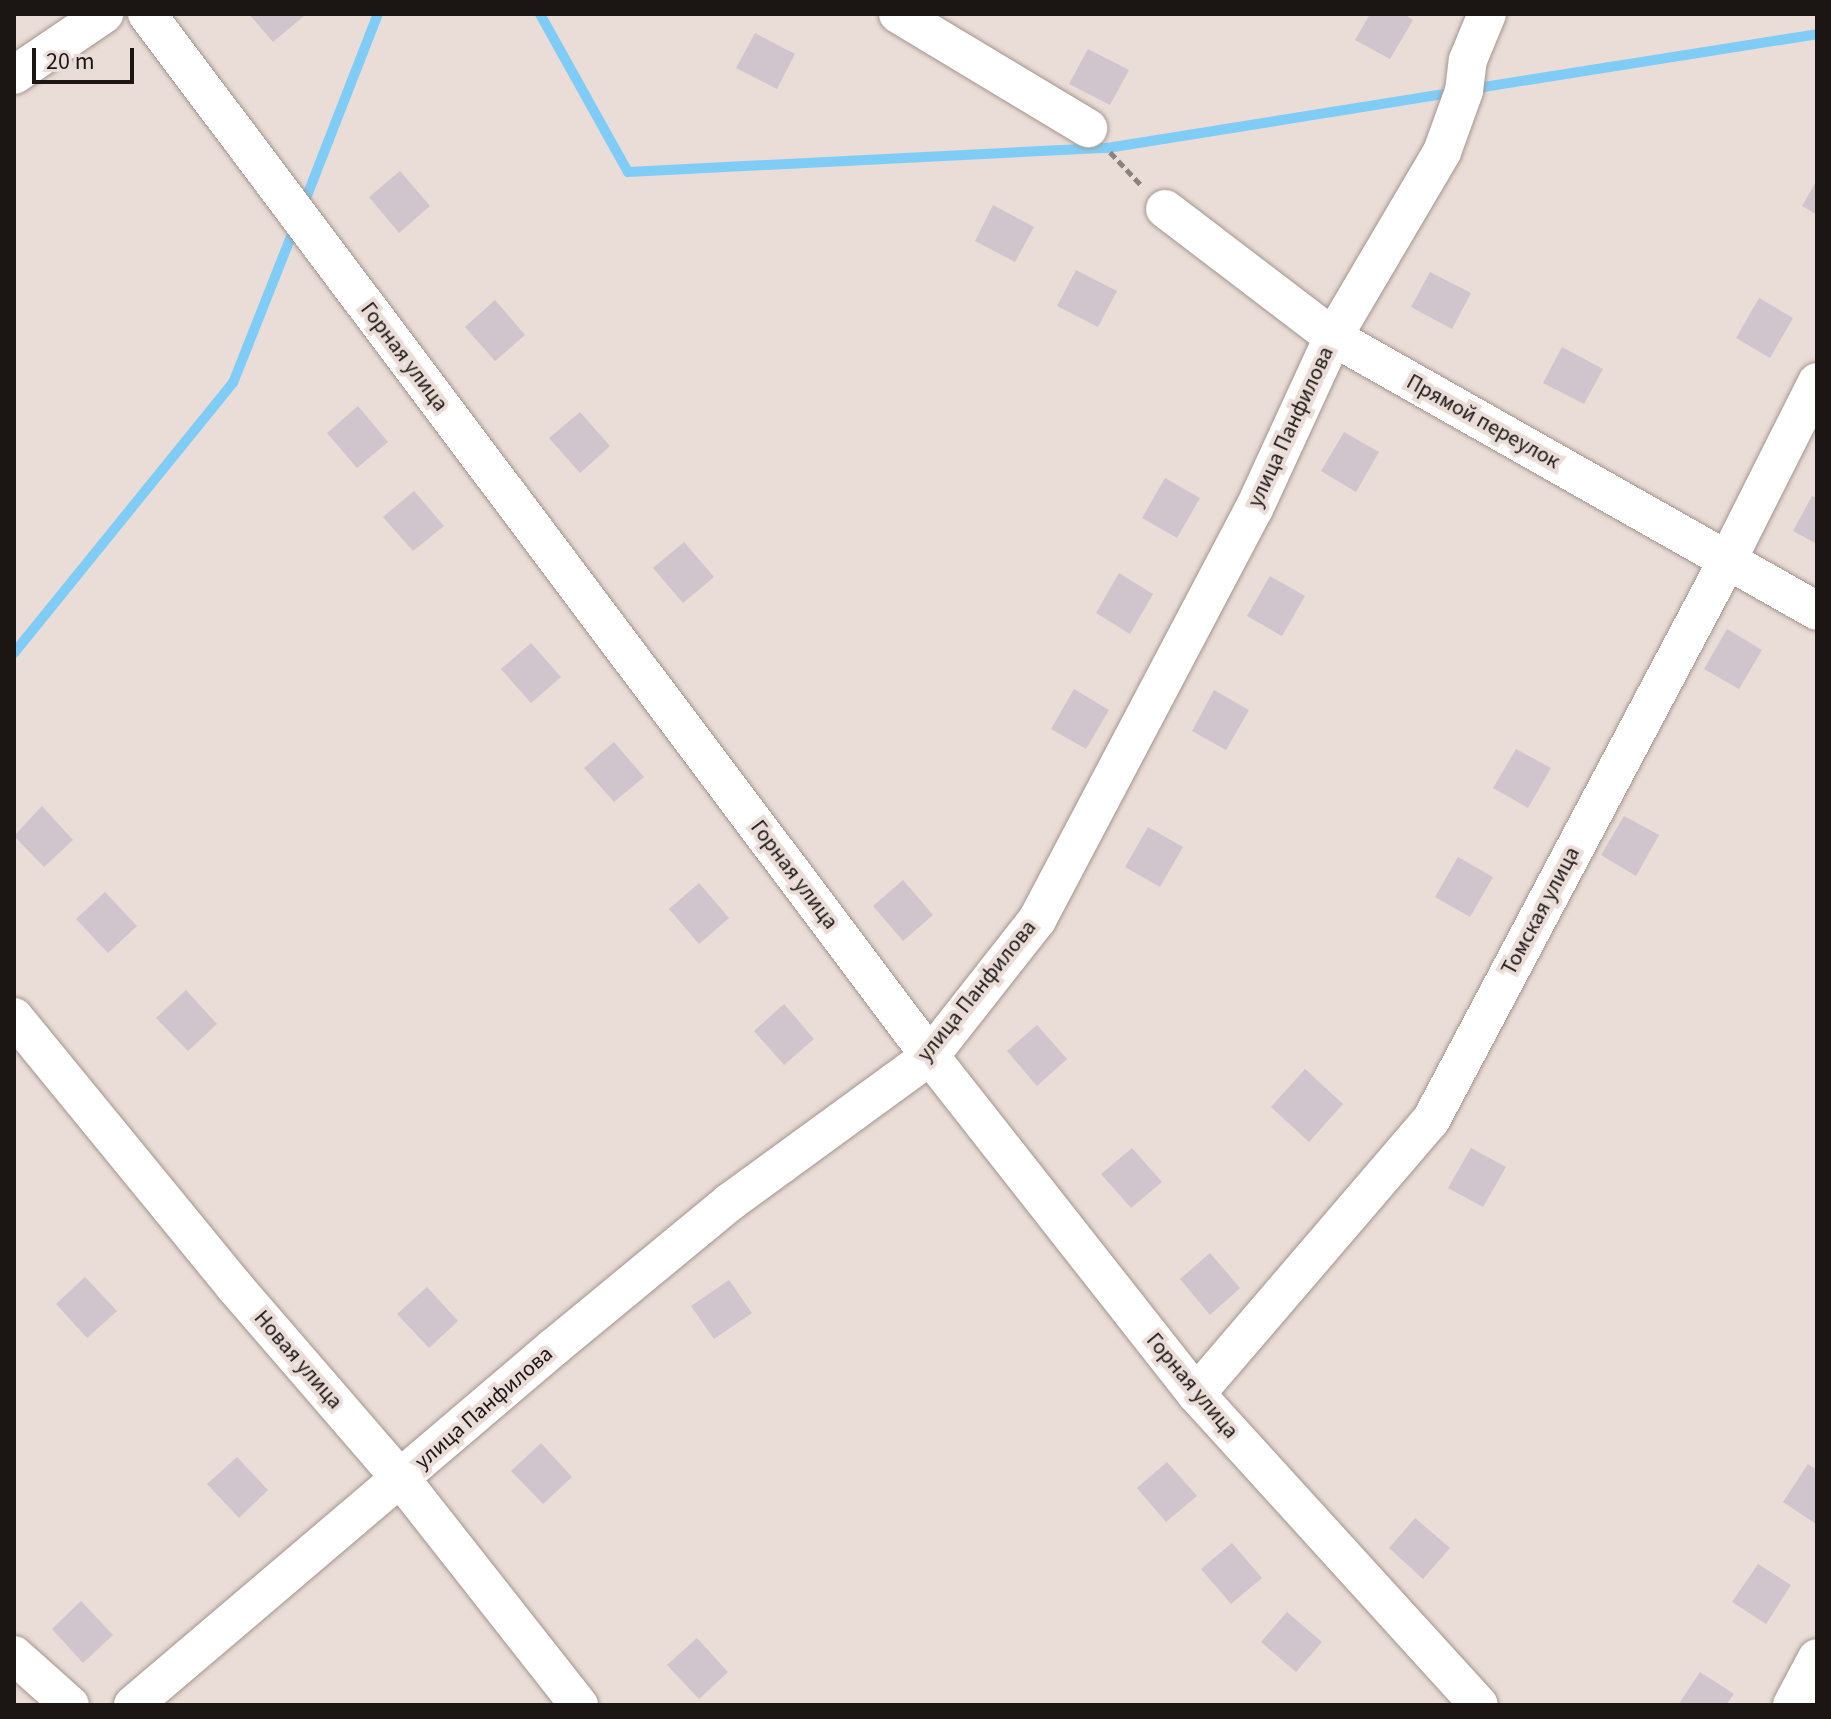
<!DOCTYPE html>
<meta charset="utf-8">
<style>
body{margin:0}
#map{position:relative;width:1831px;height:1719px;overflow:hidden;background:#eadcd6;font-family:"Source Sans 3",sans-serif}
div>[style]{position:absolute}
.stream>*{height:10px;margin:-5px;padding:0 5px;transform-origin:5px;border-radius:5px;background:#7fcdf6}
.building>*{inset:0;background:#d1c5cd}
.path>*{height:5px;margin-top:-2.5px;transform-origin:0;background:repeating-linear-gradient(90deg,#8c827e 0 8px,transparent 0 12px)}
.roads{filter:drop-shadow(0 0 2px #a1958f) drop-shadow(0 0 2px #a1958f)}
.street>*{height:38px;margin:-19px;padding:0 19px;transform-origin:19px;border-radius:19px;background:#fff}
span{translate:-50% -50%;white-space:nowrap;text-align:center;line-height:1.15;-webkit-text-stroke:8px #eadcd6;paint-order:stroke}
.street-label{font-size:22px;color:#1b1614}
.frame{position:absolute;inset:0;border:16px solid #1b1614;pointer-events:none}
.scale{position:absolute;left:32px;top:48px;width:102px;height:36px;box-sizing:border-box;border:4px solid #1b1614;border-top:0;padding-left:10px;font-size:24px;line-height:28px;white-space:nowrap;color:#1b1614;-webkit-text-stroke:6px #eadcd6;paint-order:stroke}
</style>
<div id="map">
<div class="stream">
<div style="left:540px;top:14px;width:181px;rotate:60.9deg"></div>
<div style="left:628px;top:172px;width:480px;rotate:-2.9deg"></div>
<div style="left:1107px;top:148px;width:353px;rotate:-9.1deg"></div>
<div style="left:1471px;top:89px;width:350px;rotate:-9deg"></div>
<div style="left:303px;top:206px;width:206px;rotate:-68.7deg"></div>
<div style="left:14px;top:653px;width:348px;rotate:-51deg"></div>
<div style="left:233px;top:383px;width:171px;rotate:-68.4deg"></div>
</div>
<div class="building">
<div style="clip-path:polygon(249px 14px,302px 14px,304px 16px,273px 42px)"></div>
<div style="clip-path:polygon(1370px 14px,1404px 14px,1413px 20px,1390px 59px,1355px 40px)"></div>
<div style="clip-path:polygon(755px 33px,795px 54px,777px 89px,736px 68px)"></div>
<div style="clip-path:polygon(1088px 49px,1129px 70px,1110px 105px,1069px 84px)"></div>
<div style="clip-path:polygon(400px 171px,430px 206px,399px 233px,369px 197px)"></div>
<div style="clip-path:polygon(1817px 180px,1817px 215px,1802px 206px)"></div>
<div style="clip-path:polygon(993px 205px,1034px 227px,1015px 262px,975px 241px)"></div>
<div style="clip-path:polygon(1076px 270px,1117px 291px,1098px 327px,1057px 306px)"></div>
<div style="clip-path:polygon(1430px 272px,1471px 293px,1452px 329px,1411px 307px)"></div>
<div style="clip-path:polygon(1759px 298px,1793px 318px,1770px 358px,1736px 338px)"></div>
<div style="clip-path:polygon(495px 300px,525px 335px,495px 361px,465px 327px)"></div>
<div style="clip-path:polygon(1562px 347px,1603px 369px,1584px 404px,1543px 383px)"></div>
<div style="clip-path:polygon(358px 406px,388px 442px,357px 468px,327px 433px)"></div>
<div style="clip-path:polygon(580px 412px,610px 446px,580px 473px,549px 438px)"></div>
<div style="clip-path:polygon(1344px 432px,1379px 452px,1356px 492px,1321px 471px)"></div>
<div style="clip-path:polygon(1165px 478px,1200px 498px,1177px 538px,1142px 518px)"></div>
<div style="clip-path:polygon(414px 491px,444px 526px,413px 551px,383px 517px)"></div>
<div style="clip-path:polygon(1812px 496px,1817px 499px,1817px 544px,1793px 531px)"></div>
<div style="clip-path:polygon(684px 542px,714px 577px,683px 603px,653px 568px)"></div>
<div style="clip-path:polygon(1119px 573px,1153px 594px,1130px 634px,1096px 613px)"></div>
<div style="clip-path:polygon(1270px 576px,1305px 596px,1282px 636px,1247px 616px)"></div>
<div style="clip-path:polygon(1727px 629px,1762px 650px,1739px 689px,1704px 669px)"></div>
<div style="clip-path:polygon(531px 643px,561px 677px,531px 703px,501px 669px)"></div>
<div style="clip-path:polygon(1074px 689px,1109px 710px,1086px 749px,1051px 729px)"></div>
<div style="clip-path:polygon(1214px 690px,1249px 710px,1226px 750px,1192px 731px)"></div>
<div style="clip-path:polygon(614px 742px,644px 777px,614px 802px,584px 768px)"></div>
<div style="clip-path:polygon(1516px 749px,1551px 768px,1528px 808px,1493px 788px)"></div>
<div style="clip-path:polygon(42px 806px,73px 840px,44px 867px,14px 836px)"></div>
<div style="clip-path:polygon(1624px 816px,1659px 835px,1636px 876px,1601px 855px)"></div>
<div style="clip-path:polygon(1148px 827px,1183px 847px,1160px 887px,1125px 867px)"></div>
<div style="clip-path:polygon(1458px 857px,1493px 877px,1470px 917px,1435px 897px)"></div>
<div style="clip-path:polygon(903px 880px,933px 915px,903px 941px,873px 906px)"></div>
<div style="clip-path:polygon(699px 883px,729px 918px,699px 944px,669px 909px)"></div>
<div style="clip-path:polygon(105px 892px,137px 926px,108px 953px,76px 919px)"></div>
<div style="clip-path:polygon(186px 990px,217px 1024px,188px 1051px,156px 1018px)"></div>
<div style="clip-path:polygon(784px 1004px,814px 1039px,784px 1065px,754px 1031px)"></div>
<div style="clip-path:polygon(1037px 1025px,1067px 1059px,1037px 1086px,1007px 1051px)"></div>
<div style="clip-path:polygon(1305px 1069px,1343px 1104px,1309px 1142px,1271px 1107px)"></div>
<div style="clip-path:polygon(1132px 1148px,1162px 1182px,1131px 1208px,1101px 1174px)"></div>
<div style="clip-path:polygon(1471px 1148px,1506px 1167px,1483px 1207px,1448px 1188px)"></div>
<div style="clip-path:polygon(1210px 1253px,1240px 1288px,1210px 1315px,1180px 1279px)"></div>
<div style="clip-path:polygon(85px 1277px,117px 1311px,87px 1338px,56px 1304px)"></div>
<div style="clip-path:polygon(729px 1280px,752px 1313px,714px 1339px,691px 1306px)"></div>
<div style="clip-path:polygon(427px 1287px,458px 1321px,429px 1348px,397px 1314px)"></div>
<div style="clip-path:polygon(541px 1443px,572px 1477px,543px 1504px,511px 1471px)"></div>
<div style="clip-path:polygon(237px 1457px,268px 1490px,239px 1518px,207px 1484px)"></div>
<div style="clip-path:polygon(1167px 1462px,1197px 1496px,1166px 1522px,1137px 1488px)"></div>
<div style="clip-path:polygon(1808px 1464px,1817px 1470px,1816px 1524px,1783px 1502px)"></div>
<div style="clip-path:polygon(1415px 1518px,1450px 1548px,1423px 1579px,1389px 1548px)"></div>
<div style="clip-path:polygon(1232px 1543px,1262px 1578px,1231px 1604px,1201px 1569px)"></div>
<div style="clip-path:polygon(1758px 1564px,1791px 1585px,1766px 1624px,1732px 1602px)"></div>
<div style="clip-path:polygon(81px 1601px,113px 1635px,83px 1663px,52px 1629px)"></div>
<div style="clip-path:polygon(1287px 1612px,1322px 1642px,1296px 1672px,1261px 1642px)"></div>
<div style="clip-path:polygon(697px 1638px,728px 1672px,699px 1699px,667px 1665px)"></div>
<div style="clip-path:polygon(1700px 1672px,1734px 1694px,1726px 1705px,1678px 1705px)"></div>
</div>
<div class="path">
<div style="left:1110px;top:152px;width:47px;rotate:46.7deg"></div>
</div>
<div class="roads">
<div class="street">
<div style="left:147px;top:14px;width:1303px;rotate:53.08deg"></div>
<div style="left:930px;top:1056px;width:430px;rotate:51.8deg"></div>
<div style="left:1196px;top:1394px;width:420px;rotate:47.7deg"></div>
<div style="left:898px;top:14px;width:222px;rotate:31deg"></div>
<div style="left:14px;top:75px;width:109px;rotate:-34.1deg"></div>
<div style="left:1165px;top:209px;width:211px;rotate:37.3deg"></div>
<div style="left:1333px;top:337px;width:556px;rotate:29.51deg"></div>
<div style="left:14px;top:1017px;width:349px;rotate:50.7deg"></div>
<div style="left:235px;top:1287px;width:254px;rotate:49.2deg"></div>
<div style="left:401px;top:1479px;width:288px;rotate:51.8deg"></div>
<div style="left:1196px;top:1394px;width:361px;rotate:-49.4deg"></div>
<div style="left:1431px;top:1120px;width:635px;rotate:-62.1deg"></div>
<div style="left:1728px;top:559px;width:198px;rotate:-63.3deg"></div>
<div style="left:14px;top:1655px;width:75px;rotate:41.8deg"></div>
<div style="left:133px;top:1705px;width:553px;rotate:-40.38deg"></div>
<div style="left:554px;top:1347px;width:228px;rotate:-39.5deg"></div>
<div style="left:730px;top:1202px;width:248px;rotate:-36.1deg"></div>
<div style="left:930px;top:1056px;width:173px;rotate:-51.8deg"></div>
<div style="left:1037px;top:920px;width:465px;rotate:-62.2deg"></div>
<div style="left:1254px;top:509px;width:189px;rotate:-65.3deg"></div>
<div style="left:1333px;top:337px;width:215px;rotate:-59.5deg"></div>
<div style="left:1442px;top:152px;width:65px;rotate:-70.2deg"></div>
<div style="left:1464px;top:91px;width:31px;rotate:-83deg"></div>
<div style="left:1468px;top:60px;width:50px;rotate:-67.6deg"></div>
<div style="left:1792px;top:1705px;width:53px;rotate:-62deg"></div>
</div>
</div>
<div class="street-label">
<span style="left:404px;top:357px;rotate:53deg">Горная улица</span>
<span style="left:1483px;top:422px;rotate:29deg">Прямой переулок</span>
<span style="left:1291px;top:427px;rotate:-65deg">улица Панфилова</span>
<span style="left:794px;top:875px;rotate:53deg">Горная улица</span>
<span style="left:1541px;top:911px;rotate:-62deg">Томская улица</span>
<span style="left:977px;top:991px;rotate:-51deg">улица Панфилова</span>
<span style="left:298px;top:1360px;rotate:49deg">Новая улица</span>
<span style="left:1192px;top:1386px;rotate:50deg">Горная улица</span>
<span style="left:484px;top:1408px;rotate:-41deg">улица Панфилова</span>
</div>
<div class="frame"></div>
<div class="scale">20 m</div>
</div>
